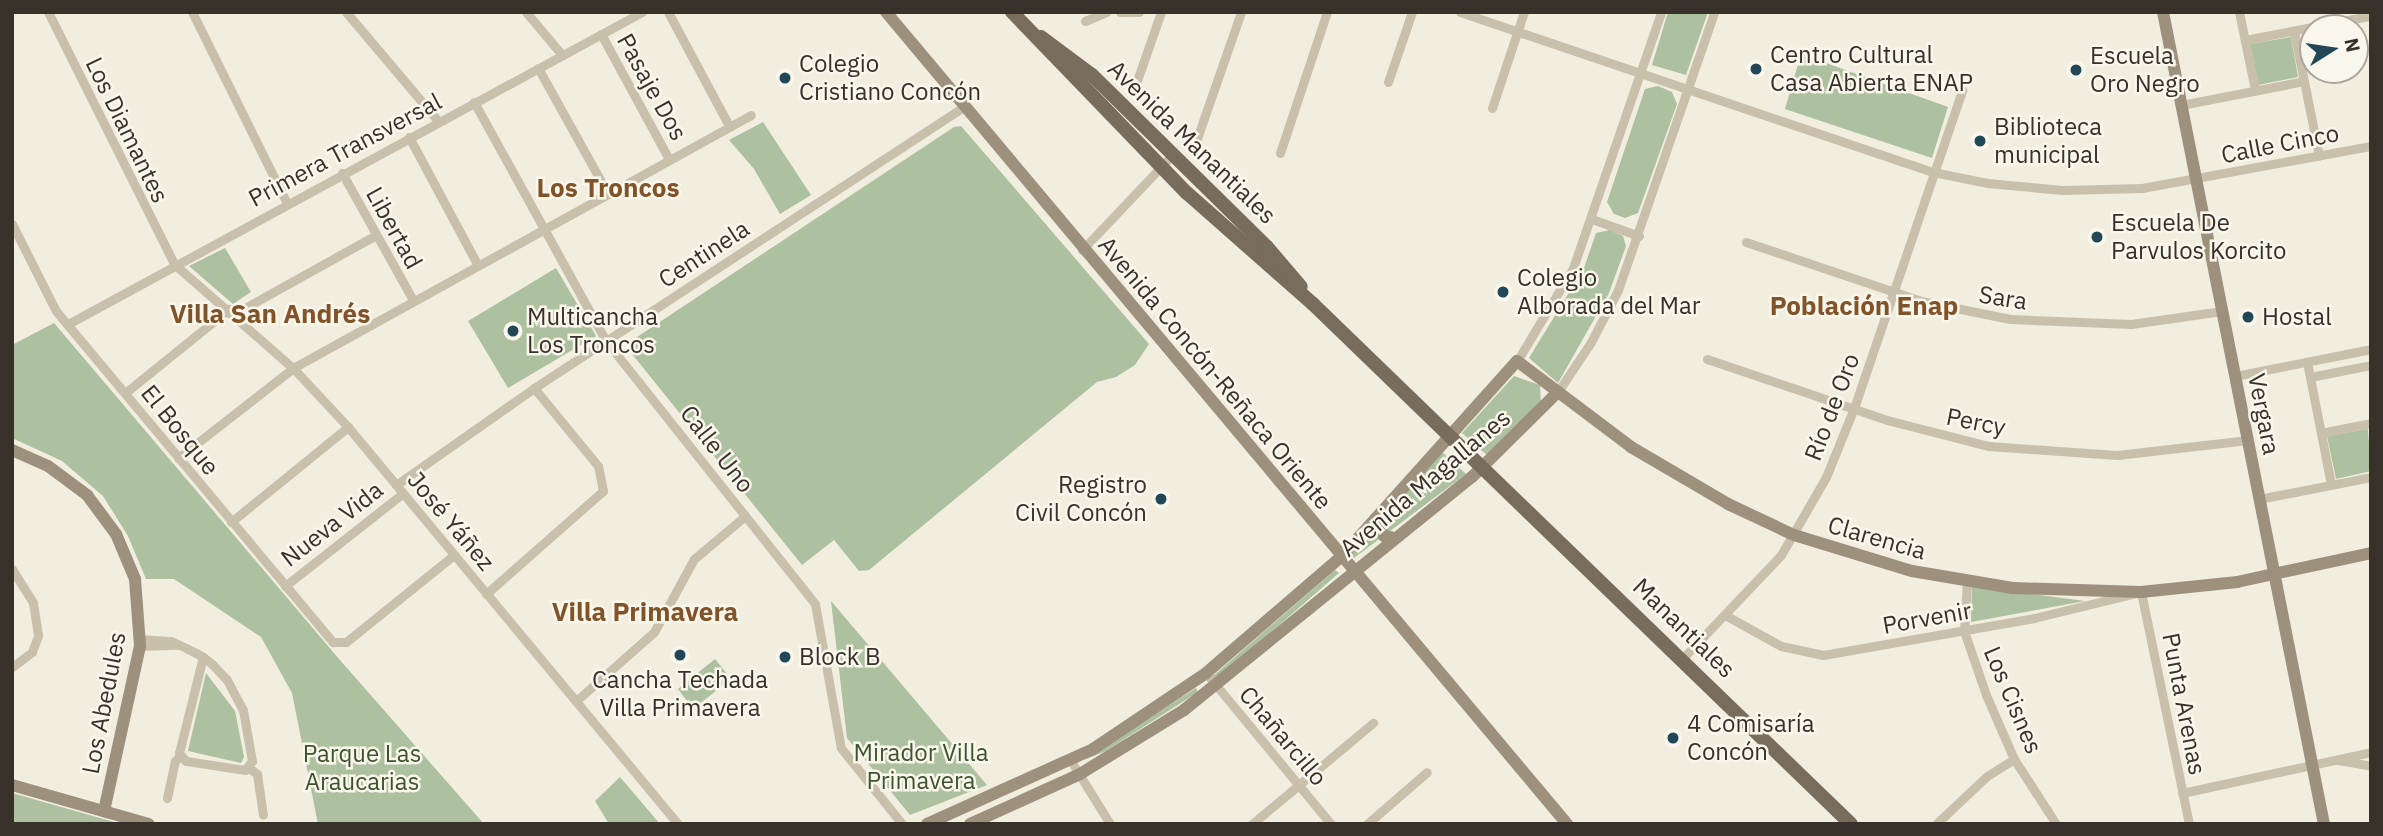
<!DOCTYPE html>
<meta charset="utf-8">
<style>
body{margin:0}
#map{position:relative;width:2383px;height:836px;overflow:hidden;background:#f1eddf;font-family:"IBM Plex Sans",sans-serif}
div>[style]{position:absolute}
.green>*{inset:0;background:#adc0a0}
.street>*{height:9px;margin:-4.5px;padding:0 4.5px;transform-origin:4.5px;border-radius:4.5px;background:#c9c0ac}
.secondary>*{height:12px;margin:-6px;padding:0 6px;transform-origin:6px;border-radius:6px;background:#9d907d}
.primary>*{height:14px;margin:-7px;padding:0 7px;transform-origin:7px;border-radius:7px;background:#786c5c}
.dots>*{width:19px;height:19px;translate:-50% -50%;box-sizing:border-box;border:4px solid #f9f6eb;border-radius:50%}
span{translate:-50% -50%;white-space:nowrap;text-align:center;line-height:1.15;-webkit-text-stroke:5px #f9f6eb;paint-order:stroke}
.poi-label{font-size:24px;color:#37312a}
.left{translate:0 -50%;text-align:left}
.right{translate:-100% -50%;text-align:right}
.street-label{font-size:24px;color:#37312a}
.park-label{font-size:24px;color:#3e542f}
.neighbourhood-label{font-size:26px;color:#815328;font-weight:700}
.frame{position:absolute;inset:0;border:14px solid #37312a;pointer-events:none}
.north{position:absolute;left:2299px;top:14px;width:70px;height:70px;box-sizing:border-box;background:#f9f6eb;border:2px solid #aba79e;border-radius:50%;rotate:78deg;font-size:19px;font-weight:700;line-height:28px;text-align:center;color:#37312a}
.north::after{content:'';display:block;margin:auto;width:24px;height:32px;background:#224757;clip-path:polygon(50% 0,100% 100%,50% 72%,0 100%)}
</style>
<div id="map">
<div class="green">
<div style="clip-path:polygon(1668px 12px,1708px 12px,1686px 75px,1652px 65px)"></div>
<div style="clip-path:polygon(2291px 37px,2298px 77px,2258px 85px,2250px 44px)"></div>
<div style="clip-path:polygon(1801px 54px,1948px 107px,1932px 158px,1785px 109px)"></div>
<div style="clip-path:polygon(1658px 86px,1672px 92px,1677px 104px,1638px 213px,1625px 218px,1614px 214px,1607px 202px,1645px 89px)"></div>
<div style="clip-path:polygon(763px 122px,811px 195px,780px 214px,754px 169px,729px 140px)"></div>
<div style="clip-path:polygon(961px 126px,1149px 344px,1135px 365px,1116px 377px,1097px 382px,869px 570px,859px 571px,834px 540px,802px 565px,628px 349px,628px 343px,954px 127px)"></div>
<div style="clip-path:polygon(1610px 230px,1623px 236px,1626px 246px,1609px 293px,1558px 383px,1529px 358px,1584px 268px,1596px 233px)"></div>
<div style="clip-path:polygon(225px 248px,251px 292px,233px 304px,189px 266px)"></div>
<div style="clip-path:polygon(556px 268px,596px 336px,508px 388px,468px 321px)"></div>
<div style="clip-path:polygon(54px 323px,339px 659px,484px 824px,318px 824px,292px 693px,261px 637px,174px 579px,146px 579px,128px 536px,103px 496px,62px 461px,12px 438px,12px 345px)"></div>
<div style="clip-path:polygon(1514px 376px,1540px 385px,1541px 405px,1488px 456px,1462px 433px)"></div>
<div style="clip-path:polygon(2368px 429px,2371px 471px,2336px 479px,2327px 436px)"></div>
<div style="clip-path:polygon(1441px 451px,1466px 474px,1354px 558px,1350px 554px,1399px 511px,1406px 490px)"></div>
<div style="clip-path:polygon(1335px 570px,1339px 573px,1216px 680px,1213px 676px)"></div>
<div style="clip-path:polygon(1972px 586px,2085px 601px,1971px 622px)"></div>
<div style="clip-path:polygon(831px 601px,987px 785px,910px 815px,847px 738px)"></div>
<div style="clip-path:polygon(715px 659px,731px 679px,693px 709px,678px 689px)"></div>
<div style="clip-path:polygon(206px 673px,235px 711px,244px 757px,241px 763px,188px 751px)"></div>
<div style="clip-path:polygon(1196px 688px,1198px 692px,1106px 751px,1084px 760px)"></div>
<div style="clip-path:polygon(620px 777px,660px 824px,609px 824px,595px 801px)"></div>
<div style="clip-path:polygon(12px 793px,121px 824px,12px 824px)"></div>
</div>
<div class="street">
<div style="left:48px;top:12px;width:282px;rotate:63.4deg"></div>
<div style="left:174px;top:264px;width:158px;rotate:41.2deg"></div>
<div style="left:293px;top:368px;width:81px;rotate:47deg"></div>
<div style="left:348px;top:427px;width:516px;rotate:50.27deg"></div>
<div style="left:192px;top:12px;width:213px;rotate:63.6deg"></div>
<div style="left:346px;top:12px;width:143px;rotate:49.8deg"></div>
<div style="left:526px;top:12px;width:56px;rotate:50.1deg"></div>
<div style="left:668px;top:12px;width:129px;rotate:61.8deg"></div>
<div style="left:1120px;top:12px;width:19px"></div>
<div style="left:1460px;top:12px;width:499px;rotate:18.7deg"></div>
<div style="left:1933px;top:172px;width:55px;rotate:11.5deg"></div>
<div style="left:1987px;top:183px;width:75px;rotate:5.3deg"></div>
<div style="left:2062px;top:190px;width:80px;rotate:-1.4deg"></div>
<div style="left:2142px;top:188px;width:233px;rotate:-10.4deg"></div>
<div style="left:2239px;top:12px;width:80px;rotate:78.4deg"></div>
<div style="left:1085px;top:21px;width:23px;rotate:-23deg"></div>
<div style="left:2294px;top:31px;width:127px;rotate:78.7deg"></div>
<div style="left:601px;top:34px;width:142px;rotate:61.5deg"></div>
<div style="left:2245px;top:40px;width:126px;rotate:-11deg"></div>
<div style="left:538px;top:68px;width:142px;rotate:60.9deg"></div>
<div style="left:1388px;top:82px;width:74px;rotate:-71.1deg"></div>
<div style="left:1133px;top:92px;width:85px;rotate:-70.7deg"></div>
<div style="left:474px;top:102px;width:273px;rotate:61.1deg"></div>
<div style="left:606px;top:341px;width:336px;rotate:51.5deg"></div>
<div style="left:815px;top:604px;width:146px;rotate:79.8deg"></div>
<div style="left:841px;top:748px;width:97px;rotate:51.2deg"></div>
<div style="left:2181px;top:105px;width:125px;rotate:-11deg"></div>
<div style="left:1492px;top:108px;width:101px;rotate:-71.6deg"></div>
<div style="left:409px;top:137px;width:144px;rotate:61.8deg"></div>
<div style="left:1194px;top:147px;width:143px;rotate:-70.8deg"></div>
<div style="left:1280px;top:153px;width:149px;rotate:-71.6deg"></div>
<div style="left:342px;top:173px;width:145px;rotate:60.8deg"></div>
<div style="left:1592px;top:219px;width:50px;rotate:19.9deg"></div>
<div style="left:12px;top:224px;width:97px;rotate:63.2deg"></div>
<div style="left:56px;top:311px;width:432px;rotate:50.1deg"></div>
<div style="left:333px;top:642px;width:13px"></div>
<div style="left:346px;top:642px;width:139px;rotate:-38.9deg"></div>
<div style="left:1746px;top:242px;width:185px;rotate:18.6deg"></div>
<div style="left:1921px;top:301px;width:91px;rotate:11.4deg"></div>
<div style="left:2010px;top:319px;width:121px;rotate:2.4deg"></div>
<div style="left:2131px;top:324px;width:92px;rotate:-8.1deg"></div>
<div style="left:1082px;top:250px;width:132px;rotate:-46.5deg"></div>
<div style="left:234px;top:314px;width:162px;rotate:-29.1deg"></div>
<div style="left:68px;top:324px;width:653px;rotate:-28.53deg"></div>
<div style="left:1707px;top:359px;width:190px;rotate:18.7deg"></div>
<div style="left:1887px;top:420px;width:104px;rotate:14.4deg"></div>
<div style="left:1988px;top:446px;width:129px;rotate:4deg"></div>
<div style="left:2117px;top:455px;width:132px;rotate:-6.5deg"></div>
<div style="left:1517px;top:361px;width:109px;rotate:-58.9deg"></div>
<div style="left:1573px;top:268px;width:271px;rotate:-71deg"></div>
<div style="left:2307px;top:362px;width:124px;rotate:78.9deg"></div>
<div style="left:2235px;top:376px;width:139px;rotate:-11.2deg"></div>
<div style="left:2310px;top:377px;width:62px;rotate:-11.1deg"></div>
<div style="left:125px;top:393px;width:134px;rotate:-38.9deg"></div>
<div style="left:1557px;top:393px;width:61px;rotate:-56.3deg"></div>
<div style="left:1591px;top:342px;width:59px;rotate:-62.6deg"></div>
<div style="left:1618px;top:290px;width:294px;rotate:-70.9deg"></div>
<div style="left:2321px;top:433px;width:51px;rotate:-11.3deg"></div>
<div style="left:178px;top:458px;width:146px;rotate:-38deg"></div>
<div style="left:293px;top:368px;width:523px;rotate:-28.92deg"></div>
<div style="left:396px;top:485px;width:169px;rotate:-35.1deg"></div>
<div style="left:534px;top:388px;width:515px;rotate:-33.2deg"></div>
<div style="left:2259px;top:499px;width:114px;rotate:-11.1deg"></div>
<div style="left:231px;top:522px;width:151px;rotate:-39.1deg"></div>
<div style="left:12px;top:569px;width:40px;rotate:58deg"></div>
<div style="left:33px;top:603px;width:33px;rotate:81deg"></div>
<div style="left:38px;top:636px;width:17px;rotate:111deg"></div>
<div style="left:32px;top:652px;width:25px;rotate:143deg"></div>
<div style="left:1967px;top:581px;width:50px;rotate:93.4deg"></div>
<div style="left:1964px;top:631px;width:68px;rotate:71deg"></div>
<div style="left:1986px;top:695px;width:70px;rotate:66.4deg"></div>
<div style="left:2014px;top:759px;width:77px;rotate:57.1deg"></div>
<div style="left:285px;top:586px;width:150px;rotate:-38.2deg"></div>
<div style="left:486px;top:594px;width:156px;rotate:-41.4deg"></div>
<div style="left:603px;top:491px;width:25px;rotate:-101deg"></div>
<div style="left:598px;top:466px;width:101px;rotate:-129.4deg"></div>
<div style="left:1725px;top:615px;width:64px;rotate:29deg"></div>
<div style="left:1781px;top:646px;width:43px;rotate:12.1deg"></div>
<div style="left:1823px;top:655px;width:214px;rotate:-9.9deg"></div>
<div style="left:2034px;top:618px;width:110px;rotate:-13.7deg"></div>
<div style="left:2141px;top:592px;width:237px;rotate:78.3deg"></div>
<div style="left:140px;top:639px;width:31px;rotate:4deg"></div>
<div style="left:171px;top:641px;width:19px;rotate:25deg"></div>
<div style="left:188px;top:649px;width:9px;rotate:27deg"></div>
<div style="left:196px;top:653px;width:8px;rotate:30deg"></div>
<div style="left:203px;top:657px;width:11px;rotate:38deg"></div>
<div style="left:212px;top:664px;width:22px;rotate:47deg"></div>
<div style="left:227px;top:680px;width:34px;rotate:62deg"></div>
<div style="left:243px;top:710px;width:52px;rotate:80deg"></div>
<div style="left:252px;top:761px;width:11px;rotate:128deg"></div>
<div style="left:245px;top:770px;width:60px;rotate:-171.3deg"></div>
<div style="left:186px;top:761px;width:11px;rotate:-131deg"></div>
<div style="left:179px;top:753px;width:99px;rotate:-76deg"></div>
<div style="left:140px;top:646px;width:37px;rotate:-2deg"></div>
<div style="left:1683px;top:658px;width:142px;rotate:-46.4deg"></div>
<div style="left:1781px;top:555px;width:90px;rotate:-60deg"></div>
<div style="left:1826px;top:477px;width:74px;rotate:-67.9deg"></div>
<div style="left:1854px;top:408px;width:336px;rotate:-71.2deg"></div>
<div style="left:1206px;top:673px;width:196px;rotate:50.4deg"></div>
<div style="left:576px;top:701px;width:104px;rotate:-41.5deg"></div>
<div style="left:654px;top:632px;width:83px;rotate:-61.3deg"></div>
<div style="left:694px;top:559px;width:67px;rotate:-40.1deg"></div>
<div style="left:2338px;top:760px;width:34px;rotate:10deg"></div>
<div style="left:1071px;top:761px;width:74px;rotate:58.2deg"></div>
<div style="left:248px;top:767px;width:11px;rotate:38deg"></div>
<div style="left:257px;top:774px;width:41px;rotate:81.7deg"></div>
<div style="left:2182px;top:793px;width:193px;rotate:-12.2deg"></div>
<div style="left:167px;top:798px;width:38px;rotate:-78deg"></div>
<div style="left:175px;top:761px;width:7px;rotate:-45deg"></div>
<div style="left:1252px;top:824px;width:158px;rotate:-39.9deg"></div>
<div style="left:1367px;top:824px;width:79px;rotate:-40.9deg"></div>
<div style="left:1936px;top:824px;width:70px;rotate:-43.3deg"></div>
<div style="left:1987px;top:776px;width:32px;rotate:-32deg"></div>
</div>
<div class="secondary">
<div style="left:886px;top:12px;width:1060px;rotate:50.01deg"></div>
<div style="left:2163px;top:12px;width:828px;rotate:78.79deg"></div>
<div style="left:12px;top:450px;width:39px;rotate:24deg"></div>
<div style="left:48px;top:466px;width:49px;rotate:36.6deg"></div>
<div style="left:87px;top:495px;width:49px;rotate:53.4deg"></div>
<div style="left:116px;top:534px;width:49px;rotate:67.1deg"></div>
<div style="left:135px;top:579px;width:67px;rotate:85.7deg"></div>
<div style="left:140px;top:646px;width:169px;rotate:102.3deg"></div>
<div style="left:1376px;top:520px;width:18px;rotate:63deg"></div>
<div style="left:1384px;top:536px;width:10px;rotate:11deg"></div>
<div style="left:12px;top:785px;width:142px;rotate:15.9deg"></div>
<div style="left:927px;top:824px;width:182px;rotate:-24.3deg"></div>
<div style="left:1093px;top:749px;width:136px;rotate:-33.9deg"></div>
<div style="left:1206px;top:673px;width:179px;rotate:-40.7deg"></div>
<div style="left:1342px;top:556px;width:262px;rotate:-48.1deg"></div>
<div style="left:1517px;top:361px;width:143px;rotate:37deg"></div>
<div style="left:1631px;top:447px;width:113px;rotate:30.4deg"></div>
<div style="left:1728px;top:504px;width:73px;rotate:25.2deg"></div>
<div style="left:1794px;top:535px;width:123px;rotate:17deg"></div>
<div style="left:1912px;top:571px;width:102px;rotate:9.6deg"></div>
<div style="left:2013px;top:588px;width:128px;rotate:1.8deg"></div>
<div style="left:2141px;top:592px;width:97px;rotate:-5.9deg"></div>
<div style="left:2237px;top:582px;width:137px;rotate:-12.2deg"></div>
<div style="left:970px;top:824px;width:121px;rotate:-24.4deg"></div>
<div style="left:1080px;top:774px;width:122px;rotate:-31.6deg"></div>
<div style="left:1184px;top:710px;width:370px;rotate:-39deg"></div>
<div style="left:1472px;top:477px;width:120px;rotate:-44.7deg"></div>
</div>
<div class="primary">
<div style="left:1012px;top:12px;width:252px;rotate:46deg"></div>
<div style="left:1187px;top:193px;width:168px;rotate:41.4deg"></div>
<div style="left:1313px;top:304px;width:748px;rotate:44.03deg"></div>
<div style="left:1041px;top:37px;width:64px;rotate:36.7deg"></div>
<div style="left:1092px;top:75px;width:245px;rotate:44.5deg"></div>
<div style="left:1267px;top:247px;width:52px;rotate:49.6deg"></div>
</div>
<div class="dots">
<div style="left:1756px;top:69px;background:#224757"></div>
<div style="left:2076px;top:70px;background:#224757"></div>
<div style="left:785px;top:78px;background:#224757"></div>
<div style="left:1980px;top:141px;background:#224757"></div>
<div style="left:2097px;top:237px;background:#224757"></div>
<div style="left:1503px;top:292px;background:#224757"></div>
<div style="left:2248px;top:317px;background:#224757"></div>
<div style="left:513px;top:331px;background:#224757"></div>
<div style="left:1161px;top:499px;background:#224757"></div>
<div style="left:680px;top:655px;background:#224757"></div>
<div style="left:785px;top:657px;background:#224757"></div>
<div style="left:1673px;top:738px;background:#224757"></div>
</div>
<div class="poi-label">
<span class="left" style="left:1770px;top:69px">Centro Cultural<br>Casa Abierta ENAP</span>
<span class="left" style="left:2090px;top:70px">Escuela<br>Oro Negro</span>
<span class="left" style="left:799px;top:78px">Colegio<br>Cristiano Concón</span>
<span class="left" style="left:1994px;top:141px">Biblioteca<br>municipal</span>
<span class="left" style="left:2111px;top:237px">Escuela De<br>Parvulos Korcito</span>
<span class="left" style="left:1517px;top:292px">Colegio<br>Alborada del Mar</span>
<span class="left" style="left:527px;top:331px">Multicancha<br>Los Troncos</span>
<span class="left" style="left:2262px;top:317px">Hostal</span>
<span class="right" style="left:1147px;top:499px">Registro<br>Civil Concón</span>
<span class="left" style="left:799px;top:657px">Block B</span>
<span style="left:680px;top:694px">Cancha Techada<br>Villa Primavera</span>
<span class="left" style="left:1687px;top:738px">4 Comisaría<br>Concón</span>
</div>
<div class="street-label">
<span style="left:652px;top:87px;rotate:61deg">Pasaje Dos</span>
<span style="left:127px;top:130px;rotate:64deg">Los Diamantes</span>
<span style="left:1192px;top:142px;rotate:44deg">Avenida Manantiales</span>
<span style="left:2280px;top:144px;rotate:-11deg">Calle Cinco</span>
<span style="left:345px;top:150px;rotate:-28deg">Primera Transversal</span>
<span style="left:394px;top:228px;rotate:61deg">Libertad</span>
<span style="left:704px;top:254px;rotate:-33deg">Centinela</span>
<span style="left:2003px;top:298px;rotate:9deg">Sara</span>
<span style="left:1215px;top:373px;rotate:50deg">Avenida Concón-Reñaca Oriente</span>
<span style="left:1832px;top:407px;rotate:-69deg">Río de Oro</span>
<span style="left:2264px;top:414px;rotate:79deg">Vergara</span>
<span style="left:1976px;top:422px;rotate:11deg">Percy</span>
<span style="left:180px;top:430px;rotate:51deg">El Bosque</span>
<span style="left:717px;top:449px;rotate:52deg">Calle Uno</span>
<span style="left:1425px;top:483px;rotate:-40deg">Avenida Magallanes</span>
<span style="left:451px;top:521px;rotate:50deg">José Yáñez</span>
<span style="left:332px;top:524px;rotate:-38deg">Nueva Vida</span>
<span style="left:1877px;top:538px;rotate:16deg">Clarencia</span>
<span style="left:1927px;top:618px;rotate:-10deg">Porvenir</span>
<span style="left:1684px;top:628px;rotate:44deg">Manantiales</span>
<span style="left:2013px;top:700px;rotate:67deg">Los Cisnes</span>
<span style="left:104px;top:703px;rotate:-79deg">Los Abedules</span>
<span style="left:2184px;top:704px;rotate:79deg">Punta Arenas</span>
<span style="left:1283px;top:736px;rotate:50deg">Chañarcillo</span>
</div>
<div class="park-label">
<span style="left:921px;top:767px">Mirador Villa<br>Primavera</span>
<span style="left:362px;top:768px">Parque Las<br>Araucarias</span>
</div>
<div class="neighbourhood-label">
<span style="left:608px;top:188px">Los Troncos</span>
<span style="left:1864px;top:306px">Población Enap</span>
<span style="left:270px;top:314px">Villa San Andrés</span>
<span style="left:645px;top:612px">Villa Primavera</span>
</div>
<div class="frame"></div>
<div class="north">N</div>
</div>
